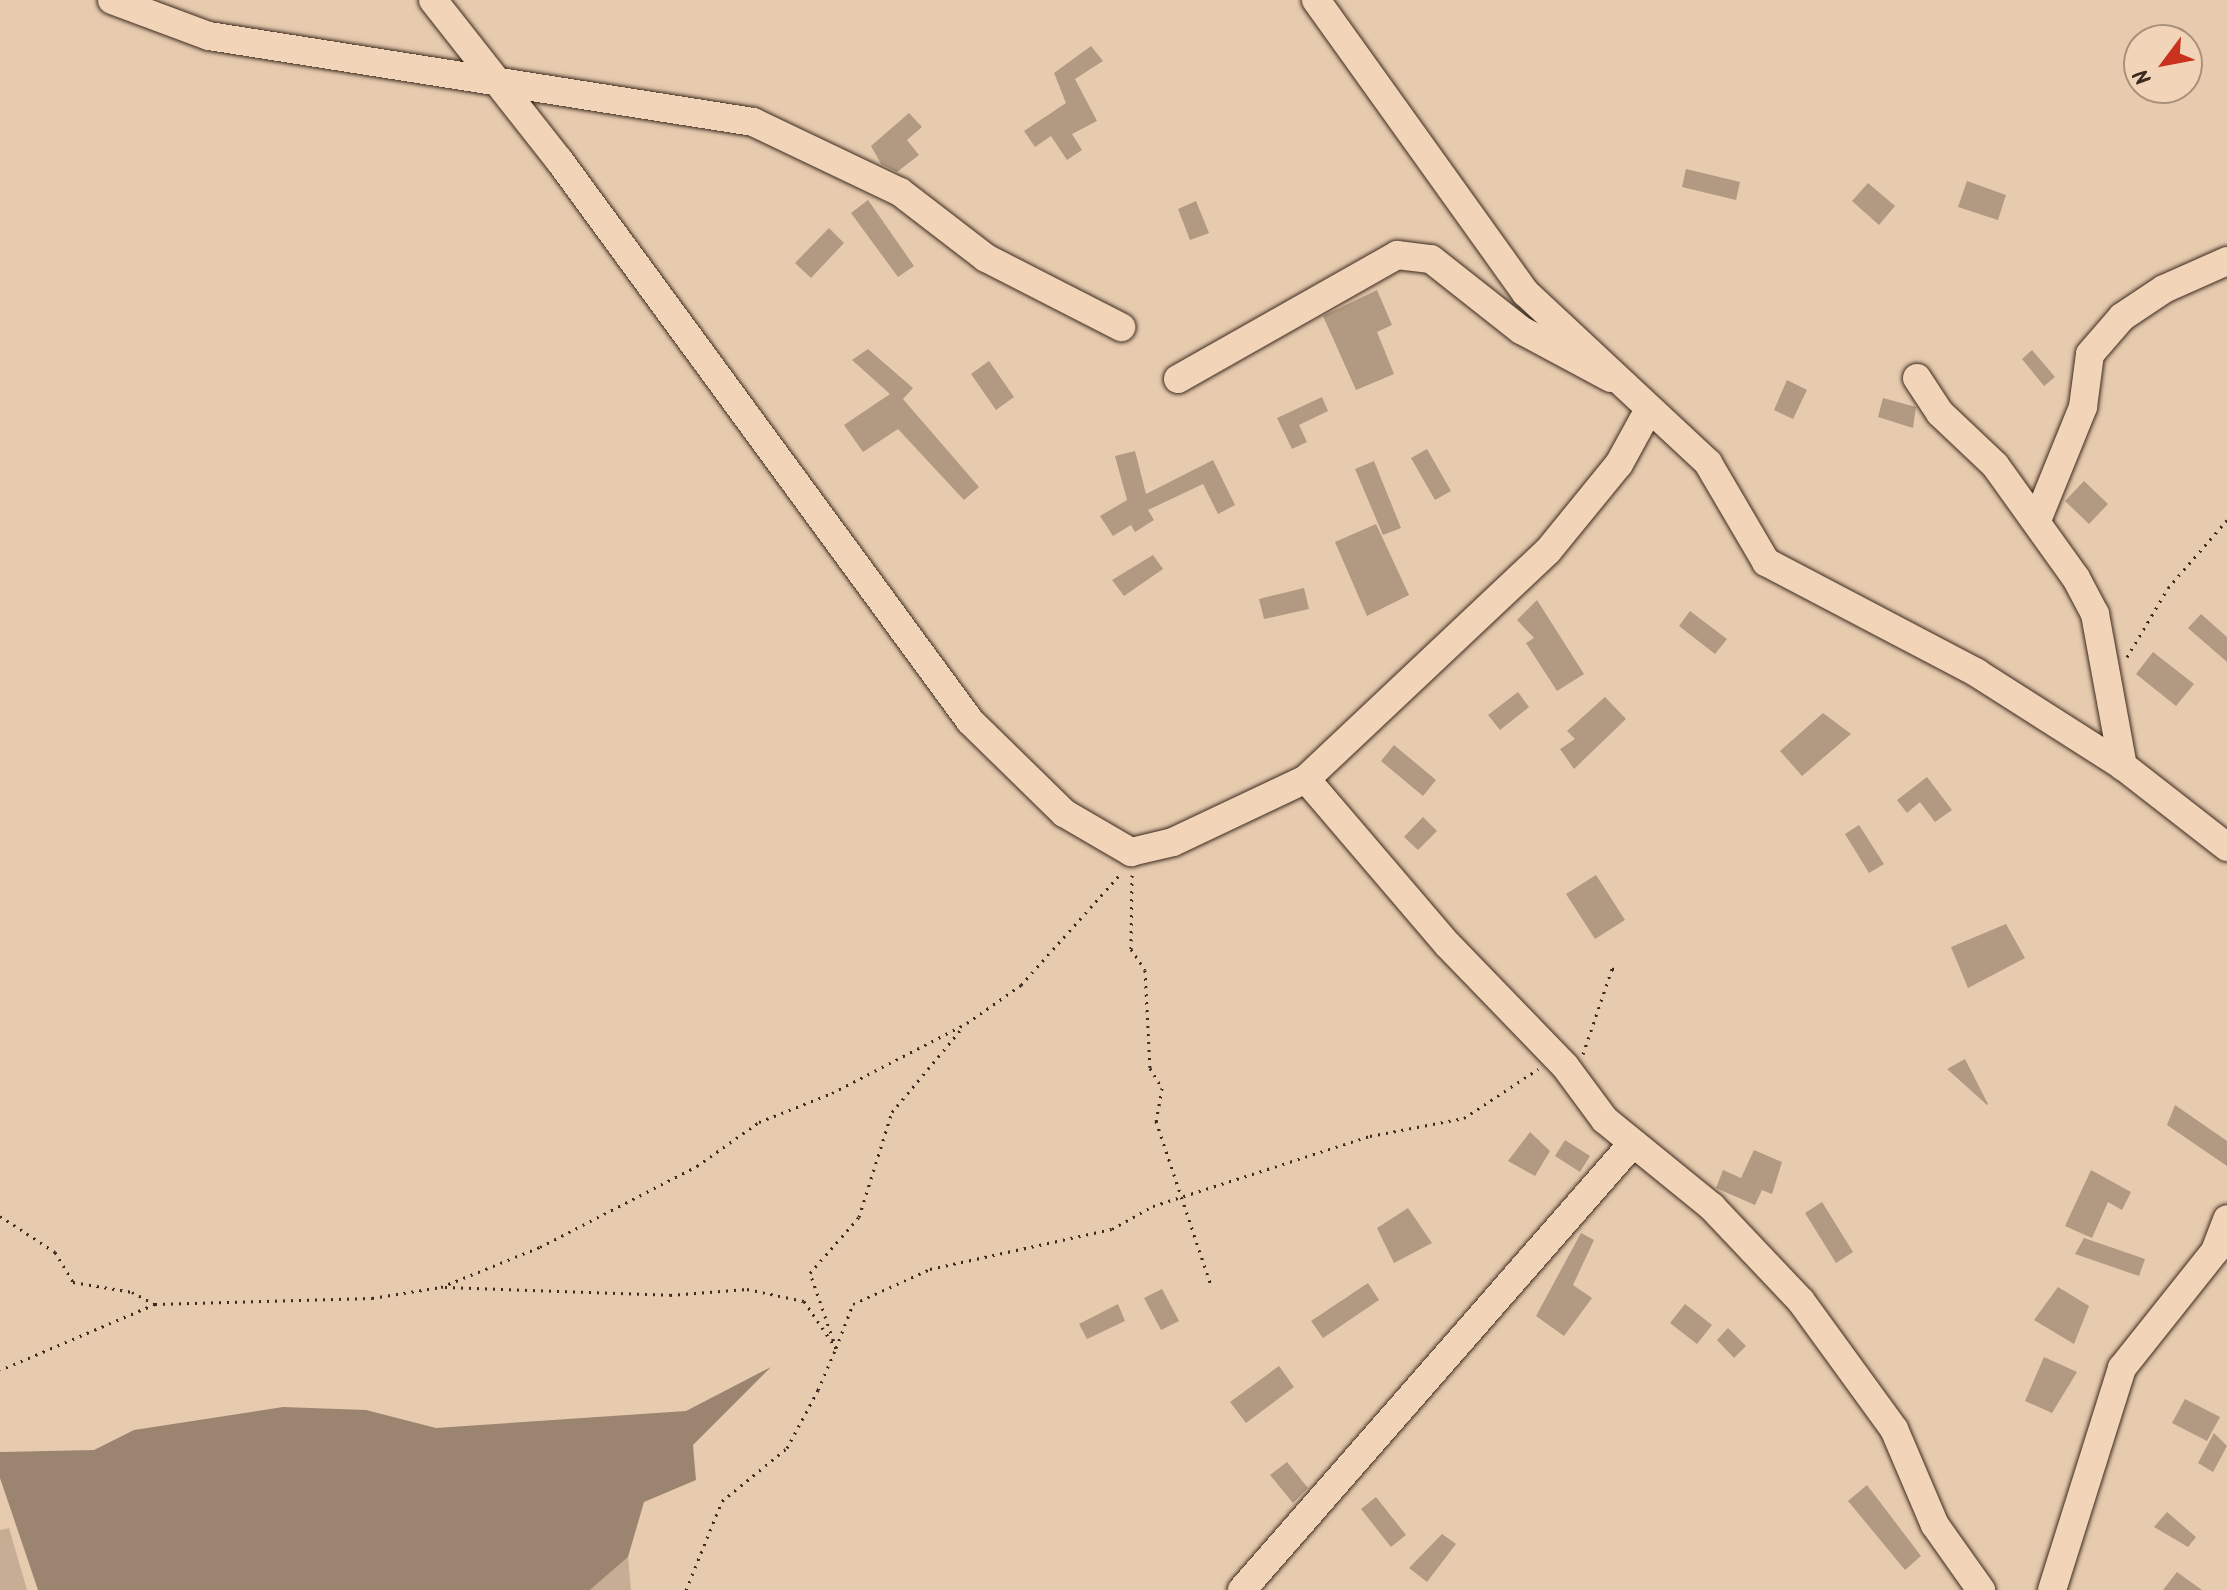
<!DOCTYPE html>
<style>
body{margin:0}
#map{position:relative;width:2227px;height:1590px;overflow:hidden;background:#e7cbaf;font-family:Kalam,sans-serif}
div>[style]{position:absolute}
.green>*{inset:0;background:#c7ad94}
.water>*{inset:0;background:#9c8570}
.building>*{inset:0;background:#b19982}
.path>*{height:3px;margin-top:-1.5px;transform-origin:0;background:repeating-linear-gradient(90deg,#3b2a1e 0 2px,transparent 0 8px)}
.roads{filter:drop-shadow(0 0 2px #3b2a1e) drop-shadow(0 0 2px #3b2a1e)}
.minor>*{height:28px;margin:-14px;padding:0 14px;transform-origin:14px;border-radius:14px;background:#f2d5b8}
span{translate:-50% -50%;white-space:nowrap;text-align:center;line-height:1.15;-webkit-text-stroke:8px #f2d5b8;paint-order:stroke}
.north{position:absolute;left:2123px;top:24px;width:80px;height:80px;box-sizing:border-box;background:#f2d5b8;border:2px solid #a9917a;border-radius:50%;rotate:238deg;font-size:22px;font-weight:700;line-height:32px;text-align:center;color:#3b2a1e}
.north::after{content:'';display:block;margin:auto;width:28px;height:36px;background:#c8321e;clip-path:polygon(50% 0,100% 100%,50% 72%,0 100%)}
</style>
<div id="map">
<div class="green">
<div style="clip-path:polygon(9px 1528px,27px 1590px,0 1590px,0 1530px)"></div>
<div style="clip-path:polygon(628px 1557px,631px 1590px,590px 1590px)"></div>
</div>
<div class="water">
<div style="clip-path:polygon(771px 1367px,693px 1445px,696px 1480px,644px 1502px,628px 1557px,590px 1590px,38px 1590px,0 1478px,0 1452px,94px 1450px,134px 1430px,283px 1407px,366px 1410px,436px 1428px,686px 1411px)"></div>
</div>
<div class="building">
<div style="clip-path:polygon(1091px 46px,1103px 61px,1075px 79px,1097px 121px,1072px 134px,1082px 150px,1067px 160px,1051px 136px,1035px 147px,1024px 131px,1066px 103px,1054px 73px)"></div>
<div style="clip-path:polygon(909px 113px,922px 127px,907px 140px,919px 155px,897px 172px,881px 164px,871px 146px)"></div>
<div style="clip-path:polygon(1686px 169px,1740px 182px,1736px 200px,1682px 187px)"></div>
<div style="clip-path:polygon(1967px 181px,2006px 195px,1998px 220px,1958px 207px)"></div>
<div style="clip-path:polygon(1868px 183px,1895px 206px,1879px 225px,1852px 201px)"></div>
<div style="clip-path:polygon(868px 200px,914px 266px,898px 277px,851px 213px)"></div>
<div style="clip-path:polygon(1196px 201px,1209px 233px,1190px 240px,1178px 209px)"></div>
<div style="clip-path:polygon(829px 228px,844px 243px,811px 278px,795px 263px)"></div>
<div style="clip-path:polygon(1377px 290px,1392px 325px,1377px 332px,1394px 374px,1356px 390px,1323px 316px)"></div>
<div style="clip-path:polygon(868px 349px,913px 388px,903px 399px,979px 487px,964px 500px,898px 429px,863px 452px,844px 425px,890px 394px,852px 360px)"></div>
<div style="clip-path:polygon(2032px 350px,2055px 377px,2044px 386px,2022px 359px)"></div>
<div style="clip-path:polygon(989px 361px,1014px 397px,996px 410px,971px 374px)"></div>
<div style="clip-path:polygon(1787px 380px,1807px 390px,1793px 419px,1774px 410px)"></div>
<div style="clip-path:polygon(1322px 397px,1328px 411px,1299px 425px,1307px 442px,1292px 449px,1277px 418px)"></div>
<div style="clip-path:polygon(1883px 398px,1916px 407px,1913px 428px,1878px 417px)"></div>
<div style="clip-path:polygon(1427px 449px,1451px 491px,1435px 500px,1411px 458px)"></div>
<div style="clip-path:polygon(1135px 451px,1146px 494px,1213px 460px,1235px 505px,1218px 514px,1203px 484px,1148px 510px,1154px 520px,1135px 532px,1131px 525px,1113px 536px,1100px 516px,1127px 500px,1115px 456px)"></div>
<div style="clip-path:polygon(1374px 461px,1401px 528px,1383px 535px,1355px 469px)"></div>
<div style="clip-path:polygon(2084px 481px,2108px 504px,2089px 524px,2065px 501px)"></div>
<div style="clip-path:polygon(1376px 524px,1409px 595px,1367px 616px,1335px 542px)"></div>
<div style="clip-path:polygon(1153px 555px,1163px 569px,1124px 596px,1112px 580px)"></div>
<div style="clip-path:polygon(1304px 588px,1309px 609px,1264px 619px,1259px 599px)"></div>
<div style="clip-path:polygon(1537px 600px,1584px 674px,1557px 691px,1526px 643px,1534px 638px,1517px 620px)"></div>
<div style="clip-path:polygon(1690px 611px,1727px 639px,1715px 654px,1679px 626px)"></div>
<div style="clip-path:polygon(2201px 614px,2227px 637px,2227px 662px,2188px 628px)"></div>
<div style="clip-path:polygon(2153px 652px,2194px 684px,2176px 706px,2136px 674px)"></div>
<div style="clip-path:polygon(1518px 692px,1529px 707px,1500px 730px,1488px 715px)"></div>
<div style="clip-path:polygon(1605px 697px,1626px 719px,1574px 769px,1560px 749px,1575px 739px,1567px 731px)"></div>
<div style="clip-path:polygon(1823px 713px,1851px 734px,1802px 776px,1780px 751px)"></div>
<div style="clip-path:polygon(1394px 745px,1436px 780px,1423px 796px,1381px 761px)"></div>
<div style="clip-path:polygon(1927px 777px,1952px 810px,1935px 822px,1920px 802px,1907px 813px,1897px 800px)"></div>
<div style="clip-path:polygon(1423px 817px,1437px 831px,1418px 850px,1404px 837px)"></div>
<div style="clip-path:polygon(1859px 825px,1884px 864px,1869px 873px,1845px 834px)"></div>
<div style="clip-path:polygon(1596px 875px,1625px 920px,1595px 939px,1566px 894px)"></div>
<div style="clip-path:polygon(2006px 924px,2025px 958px,1968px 988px,1951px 947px)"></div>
<div style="clip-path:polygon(1965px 1059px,1988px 1104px,1987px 1105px,1947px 1069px)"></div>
<div style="clip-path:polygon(2175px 1105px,2227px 1141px,2227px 1166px,2167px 1125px)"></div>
<div style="clip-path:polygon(1530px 1132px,1550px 1151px,1535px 1176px,1508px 1161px)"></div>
<div style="clip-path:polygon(1565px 1140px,1590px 1156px,1580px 1172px,1555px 1156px)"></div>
<div style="clip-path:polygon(1754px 1150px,1782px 1162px,1772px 1194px,1762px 1190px,1755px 1205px,1716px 1188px,1723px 1170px,1741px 1178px)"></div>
<div style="clip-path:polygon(2091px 1170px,2131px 1192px,2122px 1210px,2108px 1202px,2092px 1238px,2065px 1226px)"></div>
<div style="clip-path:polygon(1822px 1202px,1853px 1252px,1836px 1263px,1805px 1213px)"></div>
<div style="clip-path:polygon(1408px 1208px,1432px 1243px,1394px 1263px,1377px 1228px)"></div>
<div style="clip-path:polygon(1581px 1233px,1594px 1240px,1573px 1285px,1592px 1298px,1564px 1336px,1536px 1316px)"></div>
<div style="clip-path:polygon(2084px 1238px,2145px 1259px,2139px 1276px,2075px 1254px)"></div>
<div style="clip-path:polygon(1368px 1283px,1379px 1300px,1323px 1338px,1311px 1321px)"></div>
<div style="clip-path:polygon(2058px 1287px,2089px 1306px,2074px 1344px,2034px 1320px)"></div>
<div style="clip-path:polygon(1162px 1289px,1179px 1321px,1161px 1330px,1144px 1298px)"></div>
<div style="clip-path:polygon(1118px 1304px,1125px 1321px,1087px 1339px,1079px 1324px)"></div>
<div style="clip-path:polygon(1685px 1304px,1712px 1325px,1697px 1344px,1670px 1323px)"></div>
<div style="clip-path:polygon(1728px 1328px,1746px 1346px,1734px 1358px,1717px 1340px)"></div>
<div style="clip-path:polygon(2044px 1357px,2077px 1372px,2052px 1413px,2025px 1401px)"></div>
<div style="clip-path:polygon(1279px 1366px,1294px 1387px,1246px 1423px,1230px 1402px)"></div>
<div style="clip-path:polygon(2185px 1399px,2220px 1417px,2207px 1441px,2172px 1423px)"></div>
<div style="clip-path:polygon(2214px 1433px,2227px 1446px,2213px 1472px,2198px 1463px)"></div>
<div style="clip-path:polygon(1287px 1462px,1308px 1488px,1293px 1503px,1270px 1475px)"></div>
<div style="clip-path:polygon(1867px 1485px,1921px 1556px,1905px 1570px,1848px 1501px)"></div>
<div style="clip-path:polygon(1376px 1497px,1406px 1535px,1391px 1547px,1361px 1509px)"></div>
<div style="clip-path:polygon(2167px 1512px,2196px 1537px,2188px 1547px,2154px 1527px)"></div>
<div style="clip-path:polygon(1442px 1534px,1456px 1544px,1427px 1582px,1409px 1568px)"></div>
<div style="clip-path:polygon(2177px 1572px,2202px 1590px,2163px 1590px)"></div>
</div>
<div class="path">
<div style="left:2127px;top:657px;width:80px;rotate:-59.3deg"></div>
<div style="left:2168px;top:588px;width:90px;rotate:-49.1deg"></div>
<div style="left:1132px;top:875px;width:74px;rotate:90.8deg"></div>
<div style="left:1131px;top:949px;width:25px;rotate:56deg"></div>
<div style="left:1145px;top:970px;width:98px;rotate:87.1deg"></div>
<div style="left:1150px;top:1068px;width:23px;rotate:59deg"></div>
<div style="left:1162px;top:1088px;width:34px;rotate:100deg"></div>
<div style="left:1156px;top:1121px;width:173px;rotate:71.5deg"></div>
<div style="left:1583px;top:1054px;width:90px;rotate:-71.2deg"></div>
<div style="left:1612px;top:969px;width:7px;rotate:-8deg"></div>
<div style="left:0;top:1216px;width:66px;rotate:33.2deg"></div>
<div style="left:55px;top:1252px;width:35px;rotate:59deg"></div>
<div style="left:73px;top:1282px;width:60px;rotate:9.6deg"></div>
<div style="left:132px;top:1292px;width:26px;rotate:28deg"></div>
<div style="left:155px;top:1304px;width:168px;rotate:156.9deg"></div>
<div style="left:445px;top:1287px;width:225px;rotate:2deg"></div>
<div style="left:670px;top:1295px;width:77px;rotate:-4.5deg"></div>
<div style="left:747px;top:1289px;width:58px;rotate:11.9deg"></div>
<div style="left:804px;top:1301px;width:57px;rotate:55.8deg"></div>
<div style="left:836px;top:1348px;width:47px;rotate:-68.9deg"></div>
<div style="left:853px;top:1304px;width:85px;rotate:-24.4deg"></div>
<div style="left:930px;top:1269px;width:186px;rotate:-12.4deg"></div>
<div style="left:1112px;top:1229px;width:47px;rotate:-29.3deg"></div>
<div style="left:1153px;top:1206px;width:228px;rotate:-17.9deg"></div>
<div style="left:1370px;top:1136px;width:96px;rotate:-10.8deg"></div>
<div style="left:1464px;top:1118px;width:89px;rotate:-33.5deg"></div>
<div style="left:155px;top:1304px;width:217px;rotate:-1.6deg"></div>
<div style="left:372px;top:1298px;width:70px;rotate:-9.1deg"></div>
<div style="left:441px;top:1287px;width:107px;rotate:-22deg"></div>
<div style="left:540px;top:1247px;width:177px;rotate:-27.3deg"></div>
<div style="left:697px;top:1166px;width:76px;rotate:-35.4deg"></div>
<div style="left:759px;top:1122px;width:79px;rotate:-21.7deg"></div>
<div style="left:832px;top:1093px;width:152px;rotate:-27.4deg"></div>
<div style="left:967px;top:1023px;width:66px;rotate:-35.1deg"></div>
<div style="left:1021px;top:985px;width:150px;rotate:-48.2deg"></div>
<div style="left:686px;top:1590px;width:96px;rotate:-68deg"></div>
<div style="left:722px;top:1501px;width:84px;rotate:-39.2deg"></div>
<div style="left:787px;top:1448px;width:66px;rotate:-61.9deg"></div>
<div style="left:818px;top:1390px;width:46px;rotate:-66.8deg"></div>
<div style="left:836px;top:1348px;width:79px;rotate:-109.1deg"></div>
<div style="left:810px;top:1273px;width:74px;rotate:-48.8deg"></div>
<div style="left:859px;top:1217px;width:110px;rotate:-72.6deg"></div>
<div style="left:892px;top:1112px;width:112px;rotate:-50.1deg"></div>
</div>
<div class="roads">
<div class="minor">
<div style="left:112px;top:0;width:103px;rotate:20.4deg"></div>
<div style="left:209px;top:36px;width:551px;rotate:8.98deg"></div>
<div style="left:753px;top:122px;width:163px;rotate:25.5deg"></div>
<div style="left:900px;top:192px;width:108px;rotate:37.5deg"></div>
<div style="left:986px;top:258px;width:152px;rotate:27.1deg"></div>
<div style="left:433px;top:0;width:204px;rotate:51.8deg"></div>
<div style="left:559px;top:160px;width:695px;rotate:53.77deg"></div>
<div style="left:970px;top:721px;width:132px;rotate:44.4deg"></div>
<div style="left:1064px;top:813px;width:78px;rotate:30.2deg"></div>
<div style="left:1131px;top:852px;width:43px;rotate:-13.4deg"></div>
<div style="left:1173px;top:842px;width:147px;rotate:-25.3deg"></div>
<div style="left:1306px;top:779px;width:332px;rotate:-43.3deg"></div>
<div style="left:1548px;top:551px;width:112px;rotate:-50.8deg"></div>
<div style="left:1619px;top:464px;width:60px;rotate:-61.3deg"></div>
<div style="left:1316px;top:0;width:360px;rotate:54.4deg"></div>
<div style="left:1526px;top:293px;width:249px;rotate:43deg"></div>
<div style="left:1708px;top:463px;width:115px;rotate:59.6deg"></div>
<div style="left:1766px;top:562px;width:238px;rotate:27.7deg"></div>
<div style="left:1977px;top:673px;width:173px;rotate:32.5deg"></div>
<div style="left:2123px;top:766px;width:132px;rotate:37.9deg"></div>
<div style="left:1917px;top:378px;width:42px;rotate:56.7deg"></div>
<div style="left:1940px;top:413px;width:76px;rotate:43.4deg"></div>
<div style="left:1995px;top:465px;width:139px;rotate:54.4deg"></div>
<div style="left:2076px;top:578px;width:41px;rotate:62.2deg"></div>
<div style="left:2095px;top:614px;width:155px;rotate:79.6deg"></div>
<div style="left:1178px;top:379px;width:252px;rotate:-29.5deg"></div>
<div style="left:1397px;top:255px;width:34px;rotate:7deg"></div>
<div style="left:1431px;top:259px;width:115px;rotate:38.3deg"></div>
<div style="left:1521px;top:330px;width:102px;rotate:28.1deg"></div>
<div style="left:2038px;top:518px;width:120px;rotate:-67.9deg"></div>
<div style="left:2083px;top:407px;width:53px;rotate:-82.5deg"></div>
<div style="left:2090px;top:354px;width:49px;rotate:-49.1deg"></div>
<div style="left:2122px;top:317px;width:50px;rotate:-33.7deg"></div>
<div style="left:2164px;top:289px;width:69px;rotate:-24deg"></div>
<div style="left:1306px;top:779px;width:218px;rotate:49.5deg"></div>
<div style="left:1448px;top:945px;width:168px;rotate:46deg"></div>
<div style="left:1565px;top:1066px;width:67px;rotate:53.5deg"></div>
<div style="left:1605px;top:1120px;width:138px;rotate:39.1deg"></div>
<div style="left:1712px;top:1207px;width:129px;rotate:46.6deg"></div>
<div style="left:1801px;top:1301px;width:158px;rotate:54deg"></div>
<div style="left:1894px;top:1429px;width:104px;rotate:66.9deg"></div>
<div style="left:1935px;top:1525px;width:80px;rotate:54.7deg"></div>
<div style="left:1242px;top:1590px;width:594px;rotate:-48.82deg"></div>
<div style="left:2052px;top:1590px;width:233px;rotate:-72.5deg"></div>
<div style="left:2122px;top:1368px;width:149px;rotate:-51.5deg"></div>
<div style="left:2215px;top:1251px;width:34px;rotate:-69deg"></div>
</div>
</div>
<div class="north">N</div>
</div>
